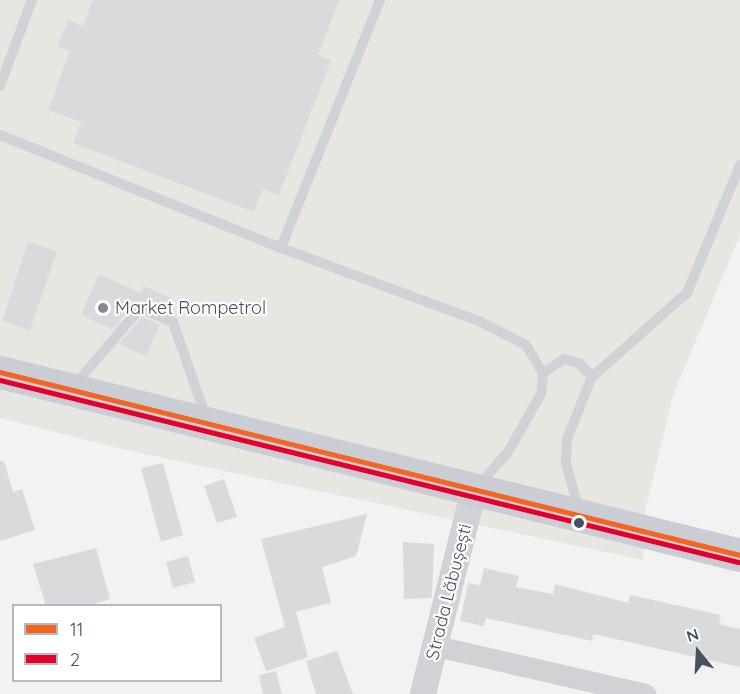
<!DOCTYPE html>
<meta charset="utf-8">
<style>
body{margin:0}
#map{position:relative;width:740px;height:694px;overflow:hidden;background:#f2f2f2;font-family:Quicksand,sans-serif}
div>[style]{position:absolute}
.commercial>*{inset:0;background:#e7e6e0}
.building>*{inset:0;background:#d9dadc}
.service>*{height:10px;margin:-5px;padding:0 5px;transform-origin:5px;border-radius:5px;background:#d0d2d5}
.minor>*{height:21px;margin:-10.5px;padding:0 10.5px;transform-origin:10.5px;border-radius:10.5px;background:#d0d2d5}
.tertiary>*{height:26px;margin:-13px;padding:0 13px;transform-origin:13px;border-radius:13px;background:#d0d2d5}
.primary>*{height:33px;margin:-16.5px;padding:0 16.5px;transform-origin:16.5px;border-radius:16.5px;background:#cacdd3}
.bus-1>*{height:4.5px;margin:-2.25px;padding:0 2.25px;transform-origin:2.25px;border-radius:2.25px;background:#f26522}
.bus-2>*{height:4.5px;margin:-2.25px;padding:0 2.25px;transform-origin:2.25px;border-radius:2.25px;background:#e4002b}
.dots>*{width:16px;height:16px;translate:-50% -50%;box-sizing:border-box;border:3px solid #fff;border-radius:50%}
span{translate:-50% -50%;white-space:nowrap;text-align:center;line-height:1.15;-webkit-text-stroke:4.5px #fff;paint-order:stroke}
.poi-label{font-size:18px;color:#465161}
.left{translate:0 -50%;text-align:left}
.street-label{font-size:18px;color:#465161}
.legend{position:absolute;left:12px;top:604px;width:210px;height:78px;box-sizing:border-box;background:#fff;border:2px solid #b5b9c0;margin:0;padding:8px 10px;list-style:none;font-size:18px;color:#465161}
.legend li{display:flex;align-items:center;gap:12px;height:30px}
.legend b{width:30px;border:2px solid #b5b9c0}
.north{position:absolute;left:668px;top:622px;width:60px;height:60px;-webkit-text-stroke:4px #fff;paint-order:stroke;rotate:342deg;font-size:16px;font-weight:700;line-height:24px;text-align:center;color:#465161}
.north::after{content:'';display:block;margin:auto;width:21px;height:27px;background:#465161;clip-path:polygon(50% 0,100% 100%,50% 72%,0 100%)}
</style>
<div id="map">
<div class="commercial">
<div style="clip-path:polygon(0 0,740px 0,740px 235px,673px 395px,646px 507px,643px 560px,126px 450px,0 418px)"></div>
</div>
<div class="building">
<div style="clip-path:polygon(93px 0,339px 0,318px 55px,331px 60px,279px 195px,263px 189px,254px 212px,73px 143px,81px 122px,48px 110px,70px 51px,58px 46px,68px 20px,83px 26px)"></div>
<div style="clip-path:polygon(28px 242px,57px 251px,30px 330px,2px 321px)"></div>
<div style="clip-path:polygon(99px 274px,141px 293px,144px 286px,171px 298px,166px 311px,138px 301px,112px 329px,81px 315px)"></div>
<div style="clip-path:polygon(142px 317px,160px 325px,146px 356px,119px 344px)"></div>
<div style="clip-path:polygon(0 461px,4px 461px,13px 492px,22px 489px,35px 530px,0 541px)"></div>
<div style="clip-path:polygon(163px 463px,183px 535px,161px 542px,141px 468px)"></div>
<div style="clip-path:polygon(224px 479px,237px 517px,217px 523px,204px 486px)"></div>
<div style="clip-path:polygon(367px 514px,356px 556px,322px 567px,331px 603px,296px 612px,308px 657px,266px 671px,254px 638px,285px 627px,261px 539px)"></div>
<div style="clip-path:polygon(403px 542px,434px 544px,432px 598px,404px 599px)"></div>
<div style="clip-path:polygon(96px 548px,110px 599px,89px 606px,46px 606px,33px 564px)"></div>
<div style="clip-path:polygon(188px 556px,195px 582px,173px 588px,166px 562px)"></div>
<div style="clip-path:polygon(484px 568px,519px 576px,516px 587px,553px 594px,555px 584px,628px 603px,630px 595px,721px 615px,719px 624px,740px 629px,740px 667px,593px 634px,592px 641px,486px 618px,484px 626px,460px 621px,468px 583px,480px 585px)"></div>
<div style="clip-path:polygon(337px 651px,353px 694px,316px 694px,306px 661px)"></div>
<div style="clip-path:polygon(276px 671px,282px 694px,263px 694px,259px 675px)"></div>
</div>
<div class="service">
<div style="left:380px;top:0;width:267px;rotate:111.8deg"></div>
<div style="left:281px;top:248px;width:213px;rotate:20.3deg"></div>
<div style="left:481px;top:322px;width:51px;rotate:27.1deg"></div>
<div style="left:526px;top:345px;width:33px;rotate:59deg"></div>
<div style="left:543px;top:373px;width:21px;rotate:95deg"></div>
<div style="left:541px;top:394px;width:67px;rotate:119.6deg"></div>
<div style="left:508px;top:452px;width:44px;rotate:131.3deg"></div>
<div style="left:0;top:86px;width:92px;rotate:-69.6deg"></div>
<div style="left:0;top:135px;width:303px;rotate:21.9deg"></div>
<div style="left:543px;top:373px;width:25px;rotate:-34deg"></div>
<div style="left:564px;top:359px;width:16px;rotate:15deg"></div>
<div style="left:579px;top:363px;width:19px;rotate:47deg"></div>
<div style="left:75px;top:385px;width:101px;rotate:-49.8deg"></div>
<div style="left:140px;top:308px;width:36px;rotate:23deg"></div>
<div style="left:173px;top:322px;width:102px;rotate:71deg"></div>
<div style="left:579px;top:510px;width:49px;rotate:-105.5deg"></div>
<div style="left:566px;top:463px;width:24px;rotate:-88deg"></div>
<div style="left:567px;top:439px;width:67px;rotate:-68deg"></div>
<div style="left:592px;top:377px;width:127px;rotate:-41.5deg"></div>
<div style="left:687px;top:293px;width:139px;rotate:-67.5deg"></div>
</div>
<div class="minor">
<div style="left:436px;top:646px;width:215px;rotate:12.9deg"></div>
</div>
<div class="tertiary">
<div style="left:423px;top:694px;width:210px;rotate:-76deg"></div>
</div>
<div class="primary">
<div style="left:0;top:372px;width:762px;rotate:13.89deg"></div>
</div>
<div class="bus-1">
<div style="left:0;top:372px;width:762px;rotate:13.89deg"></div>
</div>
<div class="bus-2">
<div style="left:0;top:380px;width:760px;rotate:13.85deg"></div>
</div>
<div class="dots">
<div style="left:103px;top:308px;background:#828994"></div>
<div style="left:579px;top:523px;background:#465161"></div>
</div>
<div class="poi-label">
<span class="left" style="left:115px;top:308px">Market Rompetrol</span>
</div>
<div class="street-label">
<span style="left:449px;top:592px;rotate:-76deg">Strada Lăbușești</span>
</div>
<ul class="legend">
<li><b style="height:8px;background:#f26522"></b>11</li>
<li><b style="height:8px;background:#e4002b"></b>2</li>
</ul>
<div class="north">N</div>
</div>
